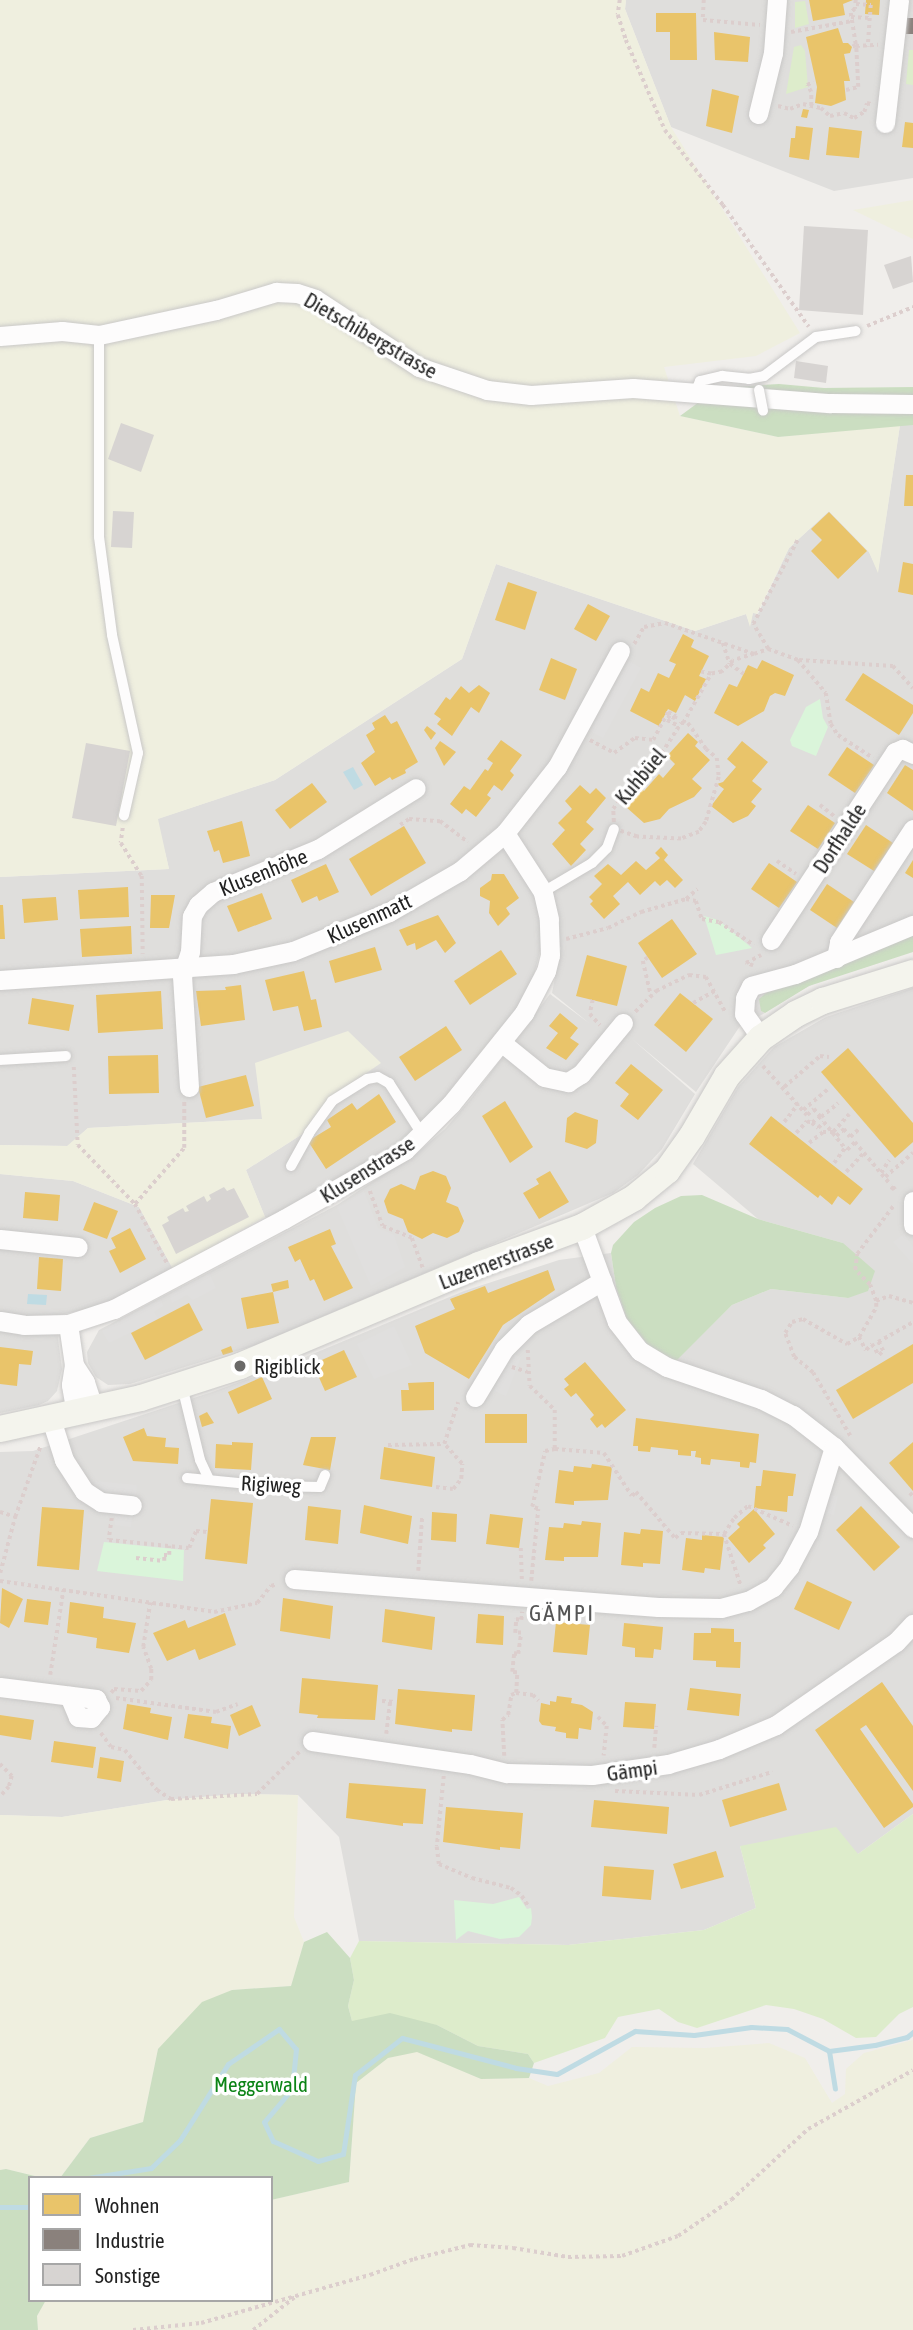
<!DOCTYPE html>
<meta charset="utf-8">
<style>
body{margin:0}
#map{position:relative;width:913px;height:2330px;overflow:hidden;background:#f0eeeb;font-family:"Asap Condensed",sans-serif}
div>[style]{position:absolute}
.residential>*{inset:0;background:#dfdedc}
.farmland>*{inset:0;background:#efefdf}
.grass>*{inset:0;background:#ddeccb}
.forest>*{inset:0;background:#cbdec1}
.park>*{inset:0;background:#daf5da}
.parking>*{inset:0;background:#e0dfde}
.water>*{inset:0;background:#bfdbe3}
.homes>*{inset:0;background:#e9c46a}
.industry>*{inset:0;background:#8a817c}
.stream>*{height:5px;margin:-2.5px;padding:0 2.5px;transform-origin:2.5px;border-radius:2.5px;background:#bfdbe3}
.building>*{inset:0;background:#d7d4d2}
.path>*{height:3.5px;margin-top:-1.75px;transform-origin:0;background:repeating-linear-gradient(90deg,#dccecd 0 3.5px,transparent 0 7px)}
.roads{filter:drop-shadow(0 0 2px #c9c8c7) drop-shadow(0 0 2px #c9c8c7)}
.service>*{height:10px;margin:-5px;padding:0 5px;transform-origin:5px;border-radius:5px;background:#fdfcfc}
.minor>*{height:19px;margin:-9.5px;padding:0 9.5px;transform-origin:9.5px;border-radius:9.5px;background:#fdfcfc}
.secondary>*{height:26px;margin:-13px;padding:0 13px;transform-origin:13px;border-radius:13px;background:#f4f4ed}
.path-bridge>*{height:3.5px;margin-top:-1.75px;transform-origin:0;background:repeating-linear-gradient(90deg,#dccecd 0 3.5px,transparent 0 7px)}
.bridges{filter:drop-shadow(0 0 2px #c9c8c7) drop-shadow(0 0 2px #c9c8c7)}
.service-bridge>*{height:10px;margin:-5px;padding:0 5px;transform-origin:5px;border-radius:5px;background:#fdfcfc}
.dots>*{width:19px;height:19px;translate:-50% -50%;box-sizing:border-box;border:4px solid #fff;border-radius:50%}
span{translate:-50% -50%;white-space:nowrap;text-align:center;line-height:1.15;-webkit-text-stroke:7px #fff;paint-order:stroke}
.street-label{font-size:21px;color:#222}
.poi-label{font-size:21px;color:#222}
.left{translate:0 -50%;text-align:left}
.park-label{font-size:21px;color:#0c8416}
.neighbourhood-label{font-size:23px;color:#555;letter-spacing:2px}
.legend{position:absolute;left:28px;top:2176px;width:245px;height:126px;box-sizing:border-box;background:#fff;border:2px solid #a7a7a7;margin:0;padding:9px 12px;list-style:none;font-size:21px;color:#222}
.legend li{display:flex;align-items:center;gap:14px;height:35px}
.legend b{width:35px;border:2px solid #a7a7a7}
</style>
<div id="map">
<div class="residential">
<div style="clip-path:polygon(626px 0,913px 0,913px 178px,834px 191px,671px 127px,625px 9px)"></div>
<div style="clip-path:polygon(900px 425px,913px 425px,913px 932px,761px 1011px,765px 1013px,740px 1026px,696px 1092px,632px 1039px,695px 1094px,662px 1149px,638px 1175px,613px 1193px,256px 1345px,130px 1384px,108px 1385px,96px 1377px,88px 1363px,87px 1352px,99px 1330px,337px 1205px,418px 1152px,445px 1129px,470px 1100px,550px 994px,589px 1023px,552px 993px,561px 947px,540px 951px,532px 983px,522px 1002px,450px 1094px,412px 1131px,380px 1156px,272px 1218px,265px 1217px,246px 1170px,304px 1133px,262px 1119px,88px 1128px,68px 1146px,0 1145px,0 877px,169px 869px,157px 819px,275px 780px,462px 659px,496px 564px,695px 631px,746px 614px,750px 625px,753px 612px,758px 614px,789px 548px,829px 511px,869px 552px,878px 571px)"></div>
<div style="clip-path:polygon(913px 988px,913px 1814px,858px 1854px,740px 1846px,756px 1908px,704px 1930px,568px 1945px,359px 1941px,339px 1837px,298px 1795px,238px 1794px,167px 1800px,62px 1817px,0 1815px,0 1452px,33px 1451px,212px 1392px,279px 1368px,464px 1291px,559px 1260px,611px 1253px,616px 1287px,676px 1360px,732px 1305px,771px 1289px,848px 1298px,843px 1243px,758px 1219px,693px 1164px,738px 1087px,774px 1047px,826px 1017px)"></div>
<div style="clip-path:polygon(0 1174px,73px 1181px,139px 1207px,173px 1269px,106px 1305px,55px 1316px,62px 1369px,57px 1391px,48px 1401px,39px 1405px,0 1413px)"></div>
</div>
<div class="farmland">
<div style="clip-path:polygon(0 0,626px 0,625px 9px,671px 127px,800px 333px,756px 356px,664px 367px,680px 416px,778px 437px,900px 425px,878px 573px,869px 552px,829px 511px,789px 548px,757px 614px,753px 613px,750px 627px,746px 614px,695px 631px,496px 564px,462px 659px,275px 780px,158px 819px,169px 869px,0 877px)"></div>
<div style="clip-path:polygon(913px 200px,913px 239px,853px 210px)"></div>
<div style="clip-path:polygon(348px 1031px,381px 1063px,330px 1098px,304px 1133px,246px 1170px,265px 1217px,173px 1269px,139px 1207px,73px 1181px,0 1174px,0 1145px,67px 1146px,88px 1128px,262px 1119px,255px 1063px)"></div>
<div style="clip-path:polygon(238px 1794px,298px 1795px,294px 1917px,304px 1942px,291px 1986px,232px 1990px,158px 2049px,143px 2122px,90px 2138px,60px 2178px,43px 2178px,6px 2169px,0 2170px,0 1815px,62px 1817px,167px 1800px)"></div>
<div style="clip-path:polygon(913px 2040px,913px 2330px,38px 2330px,37px 2316px,46px 2300px,271px 2300px,271px 2200px,349px 2182px,356px 2083px,388px 2058px,417px 2051px,481px 2079px,529px 2078px,548px 2086px,599px 2073px,632px 2047px,705px 2048px,769px 2043px,805px 2058px,832px 2103px,845px 2094px,846px 2069px,864px 2053px)"></div>
</div>
<div class="grass">
<div style="clip-path:polygon(805px 1px,809px 24px,795px 28px,795px 2px)"></div>
<div style="clip-path:polygon(801px 45px,805px 51px,808px 87px,786px 94px,794px 47px)"></div>
<div style="clip-path:polygon(909px 50px,913px 50px,913px 85px,906px 84px)"></div>
<div style="clip-path:polygon(913px 1814px,913px 2007px,899px 2014px,876px 2037px,856px 2038px,823px 2019px,794px 2009px,766px 2005px,697px 2028px,678px 2022px,659px 2009px,618px 2017px,605px 2038px,534px 2063px,528px 2054px,478px 2046px,437px 2025px,352px 2021px,348px 2006px,354px 1980px,350px 1958px,359px 1941px,568px 1945px,704px 1930px,756px 1908px,740px 1846px,836px 1827px,858px 1854px)"></div>
</div>
<div class="forest">
<div style="clip-path:polygon(779px 384px,824px 388px,913px 387px,913px 425px,778px 437px,680px 416px,718px 388px)"></div>
<div style="clip-path:polygon(913px 932px,913px 952px,809px 986px,765px 1013px,761px 1011px,759px 999px,766px 993px,886px 946px)"></div>
<div style="clip-path:polygon(702px 1195px,758px 1219px,843px 1243px,875px 1271px,868px 1291px,848px 1298px,771px 1289px,732px 1305px,676px 1361px,649px 1346px,627px 1319px,616px 1287px,611px 1253px,613px 1245px,634px 1222px,655px 1208px,681px 1196px)"></div>
<div style="clip-path:polygon(327px 1932px,350px 1958px,354px 1980px,348px 2006px,352px 2021px,390px 2013px,437px 2025px,478px 2046px,528px 2054px,534px 2063px,529px 2078px,481px 2079px,417px 2052px,388px 2058px,356px 2083px,349px 2182px,271px 2200px,271px 2178px,60px 2178px,90px 2138px,143px 2122px,158px 2049px,202px 2002px,232px 1990px,291px 1986px,304px 1942px)"></div>
<div style="clip-path:polygon(6px 2169px,43px 2178px,30px 2178px,30px 2300px,46px 2300px,37px 2316px,38px 2330px,0 2330px,0 2170px)"></div>
</div>
<div class="park">
<div style="clip-path:polygon(820px 699px,823px 718px,828px 727px,816px 756px,792px 746px,790px 740px,806px 707px)"></div>
<div style="clip-path:polygon(704px 916px,718px 920px,752px 948px,716px 955px)"></div>
<div style="clip-path:polygon(104px 1542px,184px 1550px,183px 1581px,97px 1571px)"></div>
<div style="clip-path:polygon(519px 1897px,527px 1909px,531px 1908px,532px 1917px,531px 1925px,519px 1937px,500px 1939px,468px 1931px,456px 1940px,454px 1900px,493px 1904px)"></div>
</div>
<div class="parking">
<div style="clip-path:polygon(629px 661px,641px 668px,603px 738px,590px 731px)"></div>
<div style="clip-path:polygon(364px 1191px,378px 1228px,394px 1235px,405px 1267px,371px 1286px,337px 1207px)"></div>
<div style="clip-path:polygon(904px 1234px,913px 1247px,913px 1264px,893px 1242px)"></div>
<div style="clip-path:polygon(209px 1273px,216px 1288px,193px 1300px,187px 1295px,172px 1303px,169px 1294px)"></div>
<div style="clip-path:polygon(160px 1298px,163px 1306px,154px 1312px,158px 1319px,109px 1343px,102px 1331px)"></div>
<div style="clip-path:polygon(394px 1326px,412px 1365px,374px 1379px,357px 1344px)"></div>
<div style="clip-path:polygon(509px 1353px,521px 1357px,506px 1396px,494px 1391px)"></div>
<div style="clip-path:polygon(95px 1481px,137px 1485px,136px 1496px,92px 1490px)"></div>
<div style="clip-path:polygon(828px 1494px,838px 1496px,834px 1515px,823px 1512px)"></div>
<div style="clip-path:polygon(115px 1513px,132px 1514px,131px 1527px,115px 1525px)"></div>
</div>
<div class="water">
<div style="clip-path:polygon(353px 767px,363px 785px,354px 790px,343px 772px)"></div>
<div style="clip-path:polygon(28px 1294px,47px 1295px,46px 1305px,27px 1304px)"></div>
</div>
<div class="homes">
<div style="clip-path:polygon(809px 0,853px 0,843px 4px,845px 15px,813px 21px)"></div>
<div style="clip-path:polygon(866px 0,880px 0,879px 15px,865px 14px)"></div>
<div style="clip-path:polygon(656px 13px,696px 13px,697px 60px,670px 60px,670px 32px,656px 32px)"></div>
<div style="clip-path:polygon(838px 28px,843px 43px,848px 43px,852px 47px,850px 53px,844px 54px,850px 81px,844px 81px,846px 100px,831px 106px,815px 103px,817px 87px,806px 37px)"></div>
<div style="clip-path:polygon(714px 32px,750px 37px,748px 62px,715px 60px)"></div>
<div style="clip-path:polygon(712px 89px,739px 96px,732px 133px,706px 126px)"></div>
<div style="clip-path:polygon(803px 109px,809px 110px,807px 118px,801px 117px)"></div>
<div style="clip-path:polygon(905px 122px,913px 123px,913px 148px,902px 147px)"></div>
<div style="clip-path:polygon(796px 126px,813px 128px,809px 160px,789px 157px,791px 138px,795px 138px)"></div>
<div style="clip-path:polygon(829px 127px,862px 131px,859px 158px,826px 155px)"></div>
<div style="clip-path:polygon(906px 475px,913px 475px,913px 506px,904px 506px)"></div>
<div style="clip-path:polygon(829px 512px,867px 551px,838px 579px,811px 551px,822px 540px,811px 529px)"></div>
<div style="clip-path:polygon(903px 562px,913px 564px,913px 595px,898px 592px)"></div>
<div style="clip-path:polygon(508px 582px,537px 592px,525px 630px,495px 620px)"></div>
<div style="clip-path:polygon(588px 604px,610px 616px,596px 641px,574px 629px)"></div>
<div style="clip-path:polygon(683px 634px,694px 640px,691px 647px,709px 656px,699px 676px,706px 679px,695px 701px,685px 695px,676px 713px,668px 709px,659px 726px,630px 711px,641px 688px,649px 692px,658px 673px,669px 678px,676px 664px,669px 661px)"></div>
<div style="clip-path:polygon(551px 658px,577px 669px,565px 700px,539px 690px)"></div>
<div style="clip-path:polygon(762px 660px,794px 675px,785px 696px,775px 693px,770px 696px,764px 711px,738px 726px,714px 713px,729px 684px,737px 687px,748px 665px,757px 669px)"></div>
<div style="clip-path:polygon(863px 673px,913px 705px,913px 713px,899px 735px,845px 700px)"></div>
<div style="clip-path:polygon(479px 685px,490px 693px,479px 713px,471px 707px,452px 736px,437px 724px,441px 719px,434px 714px,446px 697px,450px 700px,461px 686px,469px 693px)"></div>
<div style="clip-path:polygon(385px 715px,391px 724px,397px 721px,418px 762px,405px 770px,406px 773px,392px 780px,390px 777px,375px 786px,361px 763px,375px 752px,366px 735px,375px 729px,372px 723px)"></div>
<div style="clip-path:polygon(427px 726px,436px 733px,431px 740px,424px 730px)"></div>
<div style="clip-path:polygon(688px 733px,698px 742px,695px 746px,710px 760px,692px 779px,702px 788px,694px 797px,669px 809px,660px 819px,644px 823px,626px 807px,629px 804px,625px 800px,642px 789px,644px 791px,659px 774px,663px 778px,675px 764px,667px 756px)"></div>
<div style="clip-path:polygon(501px 740px,522px 755px,510px 771px,514px 775px,502px 791px,494px 785px,487px 795px,491px 798px,476px 817px,466px 809px,462px 814px,450px 804px,464px 786px,470px 790px,485px 769px,488px 771px,493px 763px,487px 759px)"></div>
<div style="clip-path:polygon(440px 741px,456px 752px,444px 766px,435px 748px)"></div>
<div style="clip-path:polygon(742px 741px,768px 762px,752px 781px,762px 789px,751px 802px,756px 806px,748px 816px,733px 823px,711px 806px,724px 789px,717px 784px,723px 782px,736px 767px,727px 759px)"></div>
<div style="clip-path:polygon(847px 747px,874px 765px,855px 793px,828px 775px)"></div>
<div style="clip-path:polygon(905px 765px,913px 770px,913px 811px,887px 793px)"></div>
<div style="clip-path:polygon(312px 783px,327px 802px,290px 829px,275px 810px)"></div>
<div style="clip-path:polygon(580px 785px,590px 794px,596px 788px,606px 798px,586px 822px,594px 829px,580px 844px,586px 850px,571px 866px,552px 844px,565px 830px,558px 823px,572px 809px,565px 801px)"></div>
<div style="clip-path:polygon(808px 805px,835px 823px,818px 849px,790px 831px)"></div>
<div style="clip-path:polygon(242px 821px,250px 856px,223px 863px,219px 850px,214px 852px,207px 831px)"></div>
<div style="clip-path:polygon(866px 825px,893px 843px,874px 871px,847px 854px)"></div>
<div style="clip-path:polygon(404px 826px,426px 863px,371px 896px,349px 859px)"></div>
<div style="clip-path:polygon(661px 847px,668px 855px,664px 860px,683px 880px,675px 888px,667px 880px,660px 886px,655px 881px,640px 895px,628px 882px,613px 896px,620px 904px,604px 919px,590px 904px,593px 901px,589px 897px,602px 884px,594px 876px,608px 864px,621px 875px,636px 861px,646px 870px,660px 858px,655px 853px)"></div>
<div style="clip-path:polygon(913px 860px,913px 878px,905px 873px)"></div>
<div style="clip-path:polygon(769px 863px,797px 882px,779px 908px,751px 889px)"></div>
<div style="clip-path:polygon(326px 864px,339px 892px,319px 901px,317px 896px,302px 903px,291px 880px)"></div>
<div style="clip-path:polygon(492px 874px,504px 874px,519px 898px,506px 908px,510px 914px,498px 926px,489px 913px,490px 901px,480px 896px,480px 888px,491px 880px)"></div>
<div style="clip-path:polygon(827px 884px,854px 902px,837px 928px,810px 910px)"></div>
<div style="clip-path:polygon(128px 887px,129px 917px,80px 919px,78px 890px)"></div>
<div style="clip-path:polygon(262px 893px,272px 919px,238px 932px,227px 906px)"></div>
<div style="clip-path:polygon(151px 895px,175px 895px,169px 928px,150px 928px)"></div>
<div style="clip-path:polygon(56px 897px,58px 920px,24px 923px,22px 899px)"></div>
<div style="clip-path:polygon(0 905px,3px 905px,5px 939px,0 939px)"></div>
<div style="clip-path:polygon(438px 915px,456px 943px,445px 953px,436px 940px,416px 950px,415px 943px,407px 946px,399px 930px)"></div>
<div style="clip-path:polygon(672px 919px,697px 954px,662px 978px,638px 943px)"></div>
<div style="clip-path:polygon(131px 926px,132px 954px,82px 957px,80px 929px)"></div>
<div style="clip-path:polygon(375px 947px,382px 970px,335px 983px,329px 961px)"></div>
<div style="clip-path:polygon(501px 950px,517px 974px,470px 1005px,454px 981px)"></div>
<div style="clip-path:polygon(587px 955px,627px 966px,617px 1006px,576px 996px)"></div>
<div style="clip-path:polygon(304px 971px,311px 1000px,316px 999px,322px 1027px,304px 1031px,298px 1006px,273px 1011px,265px 980px)"></div>
<div style="clip-path:polygon(241px 985px,245px 1020px,201px 1026px,196px 991px,226px 990px,225px 987px)"></div>
<div style="clip-path:polygon(161px 991px,163px 1029px,98px 1033px,96px 995px)"></div>
<div style="clip-path:polygon(680px 993px,713px 1019px,686px 1052px,654px 1025px)"></div>
<div style="clip-path:polygon(32px 998px,74px 1005px,69px 1031px,28px 1024px)"></div>
<div style="clip-path:polygon(560px 1013px,578px 1028px,570px 1038px,579px 1044px,566px 1060px,546px 1048px,558px 1033px,549px 1026px)"></div>
<div style="clip-path:polygon(446px 1026px,462px 1050px,415px 1081px,399px 1057px)"></div>
<div style="clip-path:polygon(848px 1048px,913px 1123px,913px 1142px,895px 1158px,821px 1072px)"></div>
<div style="clip-path:polygon(158px 1055px,159px 1093px,109px 1094px,108px 1056px)"></div>
<div style="clip-path:polygon(631px 1064px,663px 1090px,638px 1120px,620px 1106px,629px 1094px,615px 1083px)"></div>
<div style="clip-path:polygon(246px 1075px,254px 1106px,206px 1118px,198px 1087px)"></div>
<div style="clip-path:polygon(379px 1094px,396px 1122px,326px 1169px,308px 1141px,331px 1127px,327px 1120px,352px 1103px,357px 1110px)"></div>
<div style="clip-path:polygon(505px 1101px,533px 1147px,510px 1163px,482px 1116px)"></div>
<div style="clip-path:polygon(575px 1112px,598px 1120px,596px 1143px,587px 1149px,565px 1142px,567px 1118px)"></div>
<div style="clip-path:polygon(771px 1116px,863px 1189px,850px 1205px,838px 1196px,832px 1205px,820px 1195px,818px 1198px,749px 1144px)"></div>
<div style="clip-path:polygon(433px 1171px,446px 1176px,451px 1188px,446px 1202px,458px 1207px,464px 1221px,459px 1232px,447px 1238px,433px 1233px,422px 1239px,408px 1232px,403px 1219px,388px 1213px,384px 1201px,390px 1189px,401px 1184px,415px 1190px,420px 1176px)"></div>
<div style="clip-path:polygon(550px 1171px,569px 1202px,539px 1219px,523px 1193px,539px 1184px,536px 1179px)"></div>
<div style="clip-path:polygon(25px 1192px,60px 1195px,58px 1221px,23px 1218px)"></div>
<div style="clip-path:polygon(94px 1202px,118px 1211px,107px 1239px,83px 1230px)"></div>
<div style="clip-path:polygon(130px 1228px,146px 1259px,120px 1273px,109px 1251px,116px 1248px,111px 1238px)"></div>
<div style="clip-path:polygon(330px 1229px,336px 1244px,331px 1246px,353px 1288px,324px 1301px,314px 1279px,310px 1281px,300px 1259px,295px 1262px,288px 1247px)"></div>
<div style="clip-path:polygon(39px 1257px,63px 1259px,61px 1291px,37px 1289px)"></div>
<div style="clip-path:polygon(548px 1270px,555px 1290px,503px 1325px,469px 1379px,425px 1353px,415px 1326px,455px 1309px,450px 1299px,485px 1286px,488px 1293px)"></div>
<div style="clip-path:polygon(288px 1280px,289px 1288px,273px 1292px,279px 1323px,247px 1329px,241px 1298px,273px 1292px,271px 1284px)"></div>
<div style="clip-path:polygon(189px 1303px,203px 1330px,145px 1360px,131px 1333px)"></div>
<div style="clip-path:polygon(913px 1344px,913px 1383px,853px 1419px,836px 1390px)"></div>
<div style="clip-path:polygon(231px 1346px,233px 1352px,223px 1355px,221px 1350px)"></div>
<div style="clip-path:polygon(0 1347px,33px 1351px,31px 1365px,19px 1364px,17px 1386px,0 1384px)"></div>
<div style="clip-path:polygon(344px 1350px,357px 1377px,325px 1391px,313px 1364px)"></div>
<div style="clip-path:polygon(585px 1362px,626px 1410px,605px 1428px,602px 1424px,597px 1428px,590px 1419px,594px 1415px,576px 1393px,571px 1397px,564px 1389px,569px 1385px,564px 1379px)"></div>
<div style="clip-path:polygon(262px 1377px,272px 1399px,238px 1414px,228px 1392px)"></div>
<div style="clip-path:polygon(430px 1382px,434px 1382px,434px 1410px,402px 1411px,401px 1390px,409px 1390px,408px 1383px)"></div>
<div style="clip-path:polygon(207px 1412px,214px 1423px,202px 1427px,199px 1416px)"></div>
<div style="clip-path:polygon(485px 1414px,527px 1414px,527px 1443px,485px 1443px)"></div>
<div style="clip-path:polygon(636px 1418px,759px 1434px,756px 1463px,750px 1462px,749px 1468px,740px 1467px,740px 1462px,711px 1459px,710px 1465px,701px 1464px,701px 1458px,695px 1457px,696px 1451px,691px 1451px,691px 1456px,678px 1455px,678px 1450px,651px 1447px,650px 1452px,638px 1451px,638px 1446px,633px 1446px)"></div>
<div style="clip-path:polygon(144px 1428px,147px 1436px,166px 1438px,165px 1447px,179px 1448px,178px 1464px,133px 1461px,123px 1437px)"></div>
<div style="clip-path:polygon(311px 1437px,336px 1437px,330px 1470px,303px 1465px)"></div>
<div style="clip-path:polygon(232px 1442px,253px 1443px,251px 1470px,215px 1468px,216px 1444px,232px 1445px)"></div>
<div style="clip-path:polygon(913px 1442px,913px 1491px,889px 1463px)"></div>
<div style="clip-path:polygon(384px 1447px,435px 1457px,432px 1487px,380px 1479px)"></div>
<div style="clip-path:polygon(592px 1464px,612px 1467px,608px 1500px,574px 1501px,574px 1505px,555px 1503px,559px 1470px,573px 1472px,574px 1466px,591px 1468px)"></div>
<div style="clip-path:polygon(763px 1470px,796px 1474px,793px 1496px,788px 1496px,787px 1512px,754px 1508px,756px 1486px,761px 1486px)"></div>
<div style="clip-path:polygon(211px 1499px,253px 1503px,247px 1564px,205px 1559px)"></div>
<div style="clip-path:polygon(364px 1505px,412px 1516px,408px 1544px,360px 1533px)"></div>
<div style="clip-path:polygon(308px 1506px,341px 1510px,338px 1544px,305px 1540px)"></div>
<div style="clip-path:polygon(861px 1506px,900px 1547px,874px 1571px,836px 1530px)"></div>
<div style="clip-path:polygon(42px 1507px,84px 1510px,79px 1570px,37px 1566px)"></div>
<div style="clip-path:polygon(754px 1509px,775px 1534px,763px 1545px,766px 1548px,749px 1563px,728px 1538px,740px 1527px,737px 1524px)"></div>
<div style="clip-path:polygon(432px 1512px,457px 1514px,456px 1542px,431px 1540px)"></div>
<div style="clip-path:polygon(490px 1514px,523px 1518px,519px 1548px,486px 1544px)"></div>
<div style="clip-path:polygon(582px 1521px,601px 1523px,598px 1557px,564px 1557px,564px 1561px,545px 1560px,549px 1527px,563px 1528px,564px 1523px,581px 1525px)"></div>
<div style="clip-path:polygon(641px 1529px,663px 1531px,660px 1564px,643px 1563px,643px 1567px,621px 1565px,624px 1532px,640px 1534px)"></div>
<div style="clip-path:polygon(702px 1535px,724px 1537px,720px 1570px,705px 1568px,704px 1573px,682px 1570px,686px 1538px,702px 1540px)"></div>
<div style="clip-path:polygon(807px 1581px,852px 1602px,839px 1630px,794px 1609px)"></div>
<div style="clip-path:polygon(2px 1588px,23px 1599px,9px 1628px,0 1623px)"></div>
<div style="clip-path:polygon(283px 1598px,333px 1606px,330px 1639px,280px 1631px)"></div>
<div style="clip-path:polygon(27px 1599px,51px 1602px,48px 1625px,24px 1622px)"></div>
<div style="clip-path:polygon(70px 1602px,104px 1607px,103px 1618px,136px 1623px,129px 1653px,96px 1648px,97px 1638px,67px 1633px)"></div>
<div style="clip-path:polygon(385px 1609px,435px 1617px,432px 1650px,382px 1642px)"></div>
<div style="clip-path:polygon(225px 1613px,236px 1645px,199px 1660px,195px 1649px,167px 1661px,153px 1633px,185px 1620px,188px 1628px)"></div>
<div style="clip-path:polygon(478px 1614px,504px 1616px,503px 1645px,476px 1643px)"></div>
<div style="clip-path:polygon(556px 1622px,590px 1625px,587px 1655px,553px 1652px)"></div>
<div style="clip-path:polygon(624px 1623px,663px 1627px,661px 1650px,654px 1649px,653px 1658px,635px 1657px,635px 1648px,622px 1646px)"></div>
<div style="clip-path:polygon(711px 1628px,734px 1629px,734px 1642px,741px 1642px,740px 1668px,716px 1667px,716px 1661px,693px 1660px,694px 1633px,711px 1633px)"></div>
<div style="clip-path:polygon(302px 1678px,378px 1685px,375px 1720px,317px 1718px,318px 1715px,299px 1713px)"></div>
<div style="clip-path:polygon(882px 1682px,913px 1726px,913px 1791px,866px 1725px,860px 1729px,913px 1804px,913px 1807px,884px 1828px,815px 1730px)"></div>
<div style="clip-path:polygon(690px 1688px,741px 1694px,739px 1716px,687px 1710px)"></div>
<div style="clip-path:polygon(398px 1689px,475px 1695px,472px 1731px,452px 1729px,452px 1732px,395px 1724px)"></div>
<div style="clip-path:polygon(557px 1696px,572px 1698px,571px 1703px,582px 1705px,593px 1712px,591px 1730px,579px 1728px,578px 1739px,566px 1738px,566px 1733px,555px 1731px,556px 1727px,542px 1725px,539px 1721px,541px 1703px,550px 1705px,550px 1701px,556px 1702px)"></div>
<div style="clip-path:polygon(625px 1702px,656px 1704px,654px 1729px,623px 1727px)"></div>
<div style="clip-path:polygon(127px 1704px,151px 1708px,150px 1713px,172px 1717px,168px 1740px,123px 1729px)"></div>
<div style="clip-path:polygon(252px 1705px,261px 1726px,239px 1736px,230px 1715px)"></div>
<div style="clip-path:polygon(188px 1714px,212px 1717px,211px 1723px,231px 1726px,228px 1749px,184px 1738px)"></div>
<div style="clip-path:polygon(0 1715px,34px 1720px,31px 1740px,0 1735px)"></div>
<div style="clip-path:polygon(54px 1741px,96px 1747px,93px 1768px,51px 1762px)"></div>
<div style="clip-path:polygon(100px 1757px,124px 1761px,121px 1782px,97px 1778px)"></div>
<div style="clip-path:polygon(349px 1783px,426px 1789px,423px 1824px,403px 1823px,403px 1826px,346px 1818px)"></div>
<div style="clip-path:polygon(779px 1783px,787px 1810px,730px 1827px,722px 1800px)"></div>
<div style="clip-path:polygon(594px 1800px,669px 1807px,667px 1834px,591px 1827px)"></div>
<div style="clip-path:polygon(446px 1807px,523px 1813px,520px 1849px,500px 1847px,500px 1850px,443px 1842px)"></div>
<div style="clip-path:polygon(716px 1851px,724px 1877px,681px 1889px,673px 1864px)"></div>
<div style="clip-path:polygon(604px 1866px,654px 1870px,651px 1900px,602px 1896px)"></div>
</div>
<div class="industry">
<div style="clip-path:polygon(907px 18px,913px 18px,913px 34px,906px 34px)"></div>
</div>
<div class="stream">
<div style="left:829px;top:2051px;width:38px;rotate:81deg"></div>
<div style="left:88px;top:2178px;width:64px;rotate:-9deg"></div>
<div style="left:151px;top:2168px;width:40px;rotate:-44deg"></div>
<div style="left:180px;top:2140px;width:90px;rotate:-57.7deg"></div>
<div style="left:228px;top:2064px;width:62px;rotate:-34.5deg"></div>
<div style="left:279px;top:2029px;width:26px;rotate:50deg"></div>
<div style="left:296px;top:2049px;width:40px;rotate:95.7deg"></div>
<div style="left:292px;top:2089px;width:43px;rotate:130.3deg"></div>
<div style="left:264px;top:2122px;width:21px;rotate:65deg"></div>
<div style="left:273px;top:2141px;width:49px;rotate:24deg"></div>
<div style="left:318px;top:2161px;width:26px;rotate:-16deg"></div>
<div style="left:343px;top:2154px;width:80px;rotate:-81.4deg"></div>
<div style="left:355px;top:2075px;width:60px;rotate:-38.2deg"></div>
<div style="left:402px;top:2038px;width:118px;rotate:14.7deg"></div>
<div style="left:516px;top:2068px;width:41px;rotate:8.3deg"></div>
<div style="left:557px;top:2074px;width:89px;rotate:-28.9deg"></div>
<div style="left:635px;top:2031px;width:59px;rotate:3.9deg"></div>
<div style="left:694px;top:2035px;width:58px;rotate:-8deg"></div>
<div style="left:751px;top:2027px;width:36px;rotate:3deg"></div>
<div style="left:787px;top:2029px;width:47px;rotate:27.6deg"></div>
<div style="left:829px;top:2051px;width:46px;rotate:-7.4deg"></div>
<div style="left:875px;top:2045px;width:33px;rotate:-14deg"></div>
<div style="left:907px;top:2037px;width:8px;rotate:-40deg"></div>
<div style="left:0;top:2207px;width:30px"></div>
</div>
<div class="building">
<div style="clip-path:polygon(804px 226px,868px 230px,863px 315px,799px 310px)"></div>
<div style="clip-path:polygon(911px 256px,913px 282px,893px 289px,884px 265px)"></div>
<div style="clip-path:polygon(796px 361px,828px 366px,826px 383px,794px 378px)"></div>
<div style="clip-path:polygon(121px 423px,154px 435px,141px 472px,108px 459px)"></div>
<div style="clip-path:polygon(113px 511px,134px 512px,132px 548px,111px 547px)"></div>
<div style="clip-path:polygon(86px 743px,130px 751px,116px 826px,72px 818px)"></div>
<div style="clip-path:polygon(224px 1187px,227px 1191px,234px 1188px,249px 1217px,176px 1254px,162px 1225px,169px 1221px,167px 1217px,183px 1208px,185px 1212px,189px 1211px,186px 1206px,204px 1196px,207px 1202px,211px 1199px,209px 1195px)"></div>
</div>
<div class="path">
<div style="left:620px;top:0;width:15px;rotate:98deg"></div>
<div style="left:618px;top:15px;width:26px;rotate:72deg"></div>
<div style="left:626px;top:40px;width:98px;rotate:66.6deg"></div>
<div style="left:665px;top:130px;width:95px;rotate:52.3deg"></div>
<div style="left:723px;top:205px;width:149px;rotate:54.8deg"></div>
<div style="left:704px;top:0;width:20px;rotate:93deg"></div>
<div style="left:703px;top:20px;width:57px;rotate:5deg"></div>
<div style="left:856px;top:0;width:9px;rotate:96deg"></div>
<div style="left:855px;top:9px;width:6px;rotate:135deg"></div>
<div style="left:851px;top:13px;width:33px;rotate:81deg"></div>
<div style="left:856px;top:46px;width:22px;rotate:-3deg"></div>
<div style="left:856px;top:4px;width:15px;rotate:4deg"></div>
<div style="left:871px;top:5px;width:13px;rotate:94deg"></div>
<div style="left:851px;top:17px;width:19px;rotate:3deg"></div>
<div style="left:870px;top:18px;width:29px;rotate:94deg"></div>
<div style="left:791px;top:32px;width:62px;rotate:-10.2deg"></div>
<div style="left:846px;top:90px;width:12px;rotate:-14deg"></div>
<div style="left:858px;top:87px;width:41px;rotate:-92.8deg"></div>
<div style="left:856px;top:46px;width:4px;rotate:166deg"></div>
<div style="left:778px;top:106px;width:12px;rotate:14deg"></div>
<div style="left:790px;top:109px;width:14px;rotate:-21deg"></div>
<div style="left:803px;top:104px;width:18px;rotate:13deg"></div>
<div style="left:821px;top:108px;width:12px;rotate:42deg"></div>
<div style="left:830px;top:116px;width:14px;rotate:-12deg"></div>
<div style="left:844px;top:113px;width:11px;rotate:27deg"></div>
<div style="left:854px;top:118px;width:12px;rotate:-31deg"></div>
<div style="left:864px;top:112px;width:9px;rotate:-72deg"></div>
<div style="left:867px;top:103px;width:4px;rotate:14deg"></div>
<div style="left:811px;top:106px;width:14px;rotate:-90deg"></div>
<div style="left:811px;top:92px;width:8px;rotate:-120deg"></div>
<div style="left:807px;top:85px;width:7px;rotate:-27deg"></div>
<div style="left:867px;top:326px;width:50px;rotate:-22.4deg"></div>
<div style="left:723px;top:643px;width:22px;rotate:72deg"></div>
<div style="left:730px;top:664px;width:17px;rotate:36deg"></div>
<div style="left:634px;top:644px;width:20px;rotate:-60deg"></div>
<div style="left:644px;top:627px;width:21px;rotate:-11deg"></div>
<div style="left:665px;top:623px;width:94px;rotate:19.2deg"></div>
<div style="left:754px;top:654px;width:22px;rotate:162deg"></div>
<div style="left:733px;top:661px;width:16px;rotate:135deg"></div>
<div style="left:722px;top:672px;width:11px;rotate:170deg"></div>
<div style="left:711px;top:674px;width:10px;rotate:-169deg"></div>
<div style="left:768px;top:649px;width:29px;rotate:-121deg"></div>
<div style="left:753px;top:624px;width:96px;rotate:-62.1deg"></div>
<div style="left:754px;top:654px;width:15px;rotate:-20deg"></div>
<div style="left:768px;top:649px;width:32px;rotate:20deg"></div>
<div style="left:798px;top:660px;width:43px;rotate:49.7deg"></div>
<div style="left:826px;top:693px;width:31px;rotate:81deg"></div>
<div style="left:831px;top:724px;width:13px;rotate:58deg"></div>
<div style="left:838px;top:735px;width:42px;rotate:33.3deg"></div>
<div style="left:799px;top:660px;width:94px;rotate:3.7deg"></div>
<div style="left:893px;top:666px;width:30px;rotate:48deg"></div>
<div style="left:681px;top:723px;width:7px"></div>
<div style="left:688px;top:723px;width:32px;rotate:55deg"></div>
<div style="left:706px;top:749px;width:14px;rotate:39deg"></div>
<div style="left:717px;top:758px;width:19px;rotate:84deg"></div>
<div style="left:719px;top:777px;width:47px;rotate:106.1deg"></div>
<div style="left:706px;top:822px;width:12px;rotate:125deg"></div>
<div style="left:699px;top:832px;width:19px;rotate:159deg"></div>
<div style="left:681px;top:839px;width:44px;rotate:-177.4deg"></div>
<div style="left:637px;top:837px;width:24px;rotate:-161deg"></div>
<div style="left:614px;top:829px;width:20px;rotate:-93deg"></div>
<div style="left:613px;top:809px;width:27px;rotate:-56deg"></div>
<div style="left:628px;top:787px;width:34px;rotate:-40deg"></div>
<div style="left:654px;top:765px;width:50px;rotate:-57.3deg"></div>
<div style="left:683px;top:723px;width:56px;rotate:-60.3deg"></div>
<div style="left:590px;top:740px;width:27px;rotate:28deg"></div>
<div style="left:614px;top:753px;width:26px;rotate:-36deg"></div>
<div style="left:635px;top:738px;width:18px;rotate:6deg"></div>
<div style="left:653px;top:740px;width:32px;rotate:-62deg"></div>
<div style="left:668px;top:712px;width:9px;rotate:27deg"></div>
<div style="left:676px;top:716px;width:3px;rotate:108deg"></div>
<div style="left:675px;top:719px;width:6px;rotate:-149deg"></div>
<div style="left:670px;top:716px;width:5px;rotate:127deg"></div>
<div style="left:667px;top:720px;width:13px;rotate:27deg"></div>
<div style="left:820px;top:805px;width:18px;rotate:38deg"></div>
<div style="left:400px;top:825px;width:11px;rotate:-34deg"></div>
<div style="left:409px;top:819px;width:31px;rotate:4deg"></div>
<div style="left:440px;top:821px;width:35px;rotate:37deg"></div>
<div style="left:123px;top:828px;width:15px;rotate:98deg"></div>
<div style="left:121px;top:843px;width:39px;rotate:58deg"></div>
<div style="left:142px;top:876px;width:78px;rotate:89.3deg"></div>
<div style="left:777px;top:861px;width:23px;rotate:34deg"></div>
<div style="left:686px;top:899px;width:10px;rotate:11deg"></div>
<div style="left:696px;top:901px;width:19px;rotate:72deg"></div>
<div style="left:702px;top:919px;width:17px;rotate:10deg"></div>
<div style="left:719px;top:922px;width:42px;rotate:33.3deg"></div>
<div style="left:566px;top:939px;width:43px;rotate:-14.7deg"></div>
<div style="left:608px;top:928px;width:37px;rotate:-26deg"></div>
<div style="left:641px;top:912px;width:47px;rotate:-16.1deg"></div>
<div style="left:686px;top:899px;width:15px;rotate:-42deg"></div>
<div style="left:648px;top:958px;width:6px;rotate:149deg"></div>
<div style="left:643px;top:961px;width:36px;rotate:77deg"></div>
<div style="left:753px;top:966px;width:8px;rotate:-157deg"></div>
<div style="left:746px;top:963px;width:17px;rotate:-28deg"></div>
<div style="left:593px;top:1000px;width:14px;rotate:102deg"></div>
<div style="left:590px;top:1014px;width:15px;rotate:48deg"></div>
<div style="left:693px;top:1003px;width:25px;rotate:-29deg"></div>
<div style="left:635px;top:1012px;width:30px;rotate:-45deg"></div>
<div style="left:656px;top:991px;width:37px;rotate:-26deg"></div>
<div style="left:689px;top:975px;width:17px;rotate:7deg"></div>
<div style="left:706px;top:977px;width:41px;rotate:60.9deg"></div>
<div style="left:763px;top:1066px;width:66px;rotate:48.1deg"></div>
<div style="left:807px;top:1115px;width:9px;rotate:-41deg"></div>
<div style="left:814px;top:1109px;width:11px;rotate:49deg"></div>
<div style="left:821px;top:1117px;width:11px;rotate:146deg"></div>
<div style="left:812px;top:1123px;width:8px;rotate:40deg"></div>
<div style="left:818px;top:1128px;width:8px;rotate:-45deg"></div>
<div style="left:824px;top:1122px;width:36px;rotate:51deg"></div>
<div style="left:847px;top:1150px;width:11px;rotate:-45deg"></div>
<div style="left:855px;top:1142px;width:56px;rotate:50.1deg"></div>
<div style="left:74px;top:1067px;width:78px;rotate:87.1deg"></div>
<div style="left:78px;top:1145px;width:82px;rotate:46deg"></div>
<div style="left:135px;top:1204px;width:67px;rotate:61.5deg"></div>
<div style="left:784px;top:1087px;width:48px;rotate:-40.7deg"></div>
<div style="left:820px;top:1056px;width:9px;rotate:6deg"></div>
<div style="left:803px;top:1110px;width:33px;rotate:-40deg"></div>
<div style="left:821px;top:1117px;width:22px;rotate:-39deg"></div>
<div style="left:784px;top:1122px;width:23px;rotate:-52deg"></div>
<div style="left:796px;top:1133px;width:16px;rotate:-47deg"></div>
<div style="left:807px;top:1121px;width:5px;rotate:22deg"></div>
<div style="left:836px;top:1136px;width:11px;rotate:-41deg"></div>
<div style="left:844px;top:1129px;width:10px;rotate:53deg"></div>
<div style="left:850px;top:1137px;width:12px;rotate:-42deg"></div>
<div style="left:809px;top:1143px;width:18px;rotate:-38deg"></div>
<div style="left:823px;top:1132px;width:10px"></div>
<div style="left:833px;top:1132px;width:24px;rotate:-48deg"></div>
<div style="left:834px;top:1163px;width:19px;rotate:-54deg"></div>
<div style="left:846px;top:1172px;width:26px;rotate:-47deg"></div>
<div style="left:881px;top:1173px;width:15px;rotate:-58deg"></div>
<div style="left:885px;top:1177px;width:37px;rotate:-41deg"></div>
<div style="left:370px;top:1191px;width:37px;rotate:70deg"></div>
<div style="left:383px;top:1226px;width:31px;rotate:22deg"></div>
<div style="left:412px;top:1238px;width:32px;rotate:70deg"></div>
<div style="left:135px;top:1204px;width:74px;rotate:-48.8deg"></div>
<div style="left:184px;top:1148px;width:46px;rotate:-90deg"></div>
<div style="left:876px;top:1301px;width:14px;rotate:-21deg"></div>
<div style="left:889px;top:1296px;width:25px;rotate:16deg"></div>
<div style="left:859px;top:1337px;width:15px;rotate:62deg"></div>
<div style="left:866px;top:1350px;width:8px;rotate:-45deg"></div>
<div style="left:872px;top:1344px;width:13px;rotate:58deg"></div>
<div style="left:879px;top:1355px;width:6px;rotate:-45deg"></div>
<div style="left:883px;top:1351px;width:10px;rotate:-119deg"></div>
<div style="left:878px;top:1342px;width:40px;rotate:-29.7deg"></div>
<div style="left:528px;top:1350px;width:36px;rotate:87deg"></div>
<div style="left:530px;top:1386px;width:35px;rotate:44deg"></div>
<div style="left:555px;top:1410px;width:39px;rotate:90deg"></div>
<div style="left:555px;top:1449px;width:49px;rotate:4.7deg"></div>
<div style="left:604px;top:1453px;width:51px;rotate:56.9deg"></div>
<div style="left:632px;top:1496px;width:6px;rotate:-45deg"></div>
<div style="left:636px;top:1492px;width:60px;rotate:49.7deg"></div>
<div style="left:675px;top:1538px;width:8px;rotate:-40deg"></div>
<div style="left:681px;top:1533px;width:43px;rotate:1.3deg"></div>
<div style="left:724px;top:1534px;width:19px;rotate:-58deg"></div>
<div style="left:734px;top:1518px;width:18px;rotate:-41deg"></div>
<div style="left:748px;top:1506px;width:49px;rotate:24deg"></div>
<div style="left:512px;top:1367px;width:16px;rotate:18deg"></div>
<div style="left:850px;top:1436px;width:73px;rotate:-120.4deg"></div>
<div style="left:813px;top:1373px;width:25px;rotate:-140deg"></div>
<div style="left:794px;top:1357px;width:26px;rotate:-111deg"></div>
<div style="left:785px;top:1333px;width:13px;rotate:-58deg"></div>
<div style="left:792px;top:1322px;width:11px;rotate:-15deg"></div>
<div style="left:803px;top:1319px;width:51px;rotate:29.6deg"></div>
<div style="left:847px;top:1344px;width:14px;rotate:-30deg"></div>
<div style="left:859px;top:1337px;width:34px;rotate:-60deg"></div>
<div style="left:876px;top:1307px;width:6px;rotate:-90deg"></div>
<div style="left:876px;top:1301px;width:17px;rotate:-111deg"></div>
<div style="left:870px;top:1285px;width:21px;rotate:-135deg"></div>
<div style="left:855px;top:1270px;width:16px;rotate:-83deg"></div>
<div style="left:857px;top:1254px;width:61px;rotate:-52.9deg"></div>
<div style="left:388px;top:1445px;width:56px;rotate:-1deg"></div>
<div style="left:444px;top:1444px;width:44px;rotate:-71.6deg"></div>
<div style="left:436px;top:1487px;width:17px;rotate:7deg"></div>
<div style="left:453px;top:1489px;width:13px;rotate:-51deg"></div>
<div style="left:461px;top:1479px;width:15px;rotate:-86deg"></div>
<div style="left:462px;top:1464px;width:27px;rotate:-132deg"></div>
<div style="left:910px;top:1493px;width:4px;rotate:45deg"></div>
<div style="left:0;top:1512px;width:16px;rotate:18deg"></div>
<div style="left:15px;top:1517px;width:74px;rotate:-70.3deg"></div>
<div style="left:112px;top:1518px;width:22px;rotate:98deg"></div>
<div style="left:109px;top:1540px;width:80px;rotate:5.7deg"></div>
<div style="left:189px;top:1548px;width:18px;rotate:-68deg"></div>
<div style="left:196px;top:1531px;width:11px;rotate:5deg"></div>
<div style="left:724px;top:1534px;width:55px;rotate:71.9deg"></div>
<div style="left:521px;top:1548px;width:32px;rotate:88deg"></div>
<div style="left:136px;top:1558px;width:28px;rotate:6deg"></div>
<div style="left:164px;top:1561px;width:6px;rotate:-90deg"></div>
<div style="left:164px;top:1555px;width:5px"></div>
<div style="left:169px;top:1555px;width:9px;rotate:-90deg"></div>
<div style="left:418px;top:1571px;width:54px;rotate:-85.8deg"></div>
<div style="left:0;top:1573px;width:58px;rotate:-75deg"></div>
<div style="left:0;top:1581px;width:216px;rotate:8.2deg"></div>
<div style="left:214px;top:1612px;width:44px;rotate:-11.8deg"></div>
<div style="left:257px;top:1603px;width:22px;rotate:-51deg"></div>
<div style="left:271px;top:1586px;width:6px;rotate:-18deg"></div>
<div style="left:531px;top:1581px;width:72px;rotate:-84.4deg"></div>
<div style="left:538px;top:1509px;width:6px;rotate:-162deg"></div>
<div style="left:532px;top:1507px;width:57px;rotate:-76.9deg"></div>
<div style="left:545px;top:1451px;width:10px;rotate:-11deg"></div>
<div style="left:50px;top:1675px;width:85px;rotate:-81.2deg"></div>
<div style="left:111px;top:1693px;width:5px;rotate:-53deg"></div>
<div style="left:114px;top:1689px;width:27px;rotate:4deg"></div>
<div style="left:141px;top:1691px;width:15px;rotate:-48deg"></div>
<div style="left:151px;top:1680px;width:11px;rotate:-90deg"></div>
<div style="left:151px;top:1669px;width:23px;rotate:-110deg"></div>
<div style="left:143px;top:1647px;width:45px;rotate:-81deg"></div>
<div style="left:516px;top:1693px;width:17px;rotate:7deg"></div>
<div style="left:533px;top:1695px;width:8px;rotate:45deg"></div>
<div style="left:116px;top:1698px;width:101px;rotate:8deg"></div>
<div style="left:216px;top:1712px;width:23px;rotate:-20deg"></div>
<div style="left:382px;top:1701px;width:14px;rotate:4deg"></div>
<div style="left:598px;top:1717px;width:13px;rotate:45deg"></div>
<div style="left:607px;top:1726px;width:30px;rotate:96deg"></div>
<div style="left:101px;top:1733px;width:17px;rotate:54deg"></div>
<div style="left:111px;top:1747px;width:14px;rotate:12deg"></div>
<div style="left:125px;top:1750px;width:51px;rotate:51.3deg"></div>
<div style="left:157px;top:1790px;width:17px;rotate:33deg"></div>
<div style="left:171px;top:1799px;width:86px;rotate:-3.3deg"></div>
<div style="left:257px;top:1794px;width:61px;rotate:-45deg"></div>
<div style="left:386px;top:1734px;width:32px;rotate:-83deg"></div>
<div style="left:654px;top:1748px;width:22px;rotate:-85deg"></div>
<div style="left:504px;top:1756px;width:36px;rotate:-93deg"></div>
<div style="left:502px;top:1720px;width:8px;rotate:-40deg"></div>
<div style="left:508px;top:1715px;width:20px;rotate:-81deg"></div>
<div style="left:511px;top:1695px;width:5px;rotate:-22deg"></div>
<div style="left:516px;top:1693px;width:20px;rotate:-87deg"></div>
<div style="left:517px;top:1673px;width:5px;rotate:-169deg"></div>
<div style="left:512px;top:1672px;width:19px;rotate:-84deg"></div>
<div style="left:514px;top:1653px;width:4px;rotate:14deg"></div>
<div style="left:518px;top:1654px;width:21px;rotate:-82deg"></div>
<div style="left:521px;top:1633px;width:6px;rotate:180deg"></div>
<div style="left:515px;top:1633px;width:14px;rotate:-86deg"></div>
<div style="left:516px;top:1619px;width:5px;rotate:11deg"></div>
<div style="left:521px;top:1620px;width:8px;rotate:-83deg"></div>
<div style="left:0;top:1764px;width:17px;rotate:45deg"></div>
<div style="left:12px;top:1776px;width:11px;rotate:105deg"></div>
<div style="left:9px;top:1787px;width:13px;rotate:132deg"></div>
<div style="left:444px;top:1776px;width:71px;rotate:95.6deg"></div>
<div style="left:437px;top:1847px;width:17px;rotate:83deg"></div>
<div style="left:439px;top:1864px;width:36px;rotate:23deg"></div>
<div style="left:472px;top:1878px;width:40px;rotate:14.4deg"></div>
<div style="left:511px;top:1888px;width:14px;rotate:36deg"></div>
<div style="left:522px;top:1896px;width:13px;rotate:58deg"></div>
<div style="left:615px;top:1791px;width:84px;rotate:2.7deg"></div>
<div style="left:699px;top:1795px;width:77px;rotate:-17.5deg"></div>
<div style="left:133px;top:2330px;width:68px;rotate:-5.9deg"></div>
<div style="left:201px;top:2323px;width:176px;rotate:-15.9deg"></div>
<div style="left:370px;top:2275px;width:47px;rotate:-20deg"></div>
<div style="left:414px;top:2259px;width:58px;rotate:-14deg"></div>
<div style="left:470px;top:2245px;width:43px;rotate:4deg"></div>
<div style="left:513px;top:2248px;width:56px;rotate:9.3deg"></div>
<div style="left:568px;top:2257px;width:54px;rotate:-1.1deg"></div>
<div style="left:622px;top:2256px;width:59px;rotate:-19.7deg"></div>
<div style="left:678px;top:2236px;width:64px;rotate:-34.2deg"></div>
<div style="left:731px;top:2200px;width:105px;rotate:-42.7deg"></div>
<div style="left:808px;top:2129px;width:120px;rotate:-29.3deg"></div>
<div style="left:253px;top:2330px;width:55px;rotate:-38.3deg"></div>
</div>
<div class="roads">
<div class="service">
<div style="left:99px;top:335px;width:202px;rotate:90deg"></div>
<div style="left:99px;top:537px;width:99px;rotate:82.4deg"></div>
<div style="left:112px;top:635px;width:121px;rotate:77.6deg"></div>
<div style="left:138px;top:753px;width:64px;rotate:102.7deg"></div>
<div style="left:695px;top:393px;width:13px;rotate:-67deg"></div>
<div style="left:700px;top:381px;width:23px;rotate:-13deg"></div>
<div style="left:722px;top:376px;width:27px;rotate:6deg"></div>
<div style="left:749px;top:379px;width:15px;rotate:-11deg"></div>
<div style="left:764px;top:376px;width:65px;rotate:-36.9deg"></div>
<div style="left:816px;top:337px;width:40px;rotate:-8.5deg"></div>
<div style="left:543px;top:892px;width:57px;rotate:-30.6deg"></div>
<div style="left:592px;top:863px;width:21px;rotate:-45deg"></div>
<div style="left:607px;top:848px;width:20px;rotate:-70deg"></div>
<div style="left:0;top:1060px;width:66px;rotate:-3.5deg"></div>
<div style="left:291px;top:1166px;width:38px;rotate:-61deg"></div>
<div style="left:309px;top:1133px;width:39px;rotate:-54deg"></div>
<div style="left:332px;top:1101px;width:41px;rotate:-32.2deg"></div>
<div style="left:367px;top:1079px;width:11px;rotate:-10deg"></div>
<div style="left:378px;top:1077px;width:13px;rotate:29deg"></div>
<div style="left:389px;top:1083px;width:61px;rotate:57.1deg"></div>
<div style="left:182px;top:1386px;width:76px;rotate:76.3deg"></div>
<div style="left:200px;top:1460px;width:21px;rotate:65deg"></div>
<div style="left:187px;top:1478px;width:82px;rotate:5.6deg"></div>
<div style="left:269px;top:1486px;width:51px;rotate:1.1deg"></div>
<div style="left:320px;top:1487px;width:13px;rotate:-67deg"></div>
</div>
<div class="minor">
<div style="left:758px;top:114px;width:63px;rotate:-76.2deg"></div>
<div style="left:773px;top:53px;width:53px;rotate:-85.7deg"></div>
<div style="left:885px;top:123px;width:124px;rotate:-83.5deg"></div>
<div style="left:0;top:336px;width:62px;rotate:-4.6deg"></div>
<div style="left:62px;top:331px;width:37px;rotate:6deg"></div>
<div style="left:99px;top:335px;width:120px;rotate:-12.1deg"></div>
<div style="left:216px;top:310px;width:63px;rotate:-16.7deg"></div>
<div style="left:276px;top:292px;width:21px;rotate:3deg"></div>
<div style="left:297px;top:293px;width:19px;rotate:18deg"></div>
<div style="left:315px;top:299px;width:124px;rotate:33.2deg"></div>
<div style="left:419px;top:367px;width:72px;rotate:18.7deg"></div>
<div style="left:487px;top:390px;width:44px;rotate:6.5deg"></div>
<div style="left:531px;top:395px;width:102px;rotate:-3.9deg"></div>
<div style="left:633px;top:388px;width:198px;rotate:4.4deg"></div>
<div style="left:830px;top:403px;width:83px;rotate:0.7deg"></div>
<div style="left:771px;top:940px;width:225px;rotate:-56.6deg"></div>
<div style="left:895px;top:752px;width:8px;rotate:-23deg"></div>
<div style="left:902px;top:749px;width:12px;rotate:24deg"></div>
<div style="left:836px;top:958px;width:16px;rotate:-79deg"></div>
<div style="left:839px;top:942px;width:135px;rotate:-56.8deg"></div>
<div style="left:0;top:980px;width:234px;rotate:-3.9deg"></div>
<div style="left:233px;top:964px;width:61px;rotate:-12.2deg"></div>
<div style="left:293px;top:951px;width:104px;rotate:-22.1deg"></div>
<div style="left:389px;top:912px;width:82px;rotate:-30deg"></div>
<div style="left:460px;top:871px;width:59px;rotate:-40.2deg"></div>
<div style="left:505px;top:833px;width:84px;rotate:-51.8deg"></div>
<div style="left:557px;top:767px;width:132px;rotate:-61.5deg"></div>
<div style="left:761px;top:1038px;width:29px;rotate:-125deg"></div>
<div style="left:744px;top:1014px;width:16px;rotate:-86deg"></div>
<div style="left:745px;top:998px;width:13px;rotate:-63deg"></div>
<div style="left:751px;top:986px;width:46px;rotate:-15.3deg"></div>
<div style="left:795px;top:974px;width:128px;rotate:-22.6deg"></div>
<div style="left:501px;top:1042px;width:55px;rotate:39.1deg"></div>
<div style="left:544px;top:1077px;width:25px;rotate:12deg"></div>
<div style="left:568px;top:1082px;width:15px;rotate:-32deg"></div>
<div style="left:581px;top:1074px;width:66px;rotate:-50.5deg"></div>
<div style="left:189px;top:1087px;width:111px;rotate:-93.6deg"></div>
<div style="left:182px;top:976px;width:25px;rotate:-72deg"></div>
<div style="left:190px;top:952px;width:36px;rotate:-87deg"></div>
<div style="left:192px;top:916px;width:13px;rotate:-61deg"></div>
<div style="left:198px;top:905px;width:20px;rotate:-41deg"></div>
<div style="left:213px;top:892px;width:113px;rotate:-22.3deg"></div>
<div style="left:318px;top:849px;width:115px;rotate:-31.9deg"></div>
<div style="left:913px;top:1201px;width:24px;rotate:90deg"></div>
<div style="left:582px;top:1227px;width:101px;rotate:69.8deg"></div>
<div style="left:617px;top:1322px;width:37px;rotate:52deg"></div>
<div style="left:640px;top:1351px;width:31px;rotate:31deg"></div>
<div style="left:667px;top:1367px;width:99px;rotate:18.8deg"></div>
<div style="left:761px;top:1399px;width:36px;rotate:27deg"></div>
<div style="left:793px;top:1415px;width:52px;rotate:38deg"></div>
<div style="left:834px;top:1447px;width:113px;rotate:45.7deg"></div>
<div style="left:0;top:1239px;width:78px;rotate:5.9deg"></div>
<div style="left:0;top:1321px;width:24px;rotate:9deg"></div>
<div style="left:24px;top:1325px;width:44px;rotate:-1.3deg"></div>
<div style="left:74px;top:1365px;width:20px;rotate:99deg"></div>
<div style="left:71px;top:1385px;width:29px;rotate:80deg"></div>
<div style="left:475px;top:1397px;width:56px;rotate:-58.9deg"></div>
<div style="left:504px;top:1349px;width:35px;rotate:-45deg"></div>
<div style="left:529px;top:1324px;width:85px;rotate:-30.5deg"></div>
<div style="left:94px;top:1410px;width:29px;rotate:-108deg"></div>
<div style="left:85px;top:1382px;width:20px;rotate:-123deg"></div>
<div style="left:74px;top:1365px;width:41px;rotate:-98.3deg"></div>
<div style="left:68px;top:1324px;width:48px;rotate:-18.1deg"></div>
<div style="left:114px;top:1309px;width:192px;rotate:-27.9deg"></div>
<div style="left:284px;top:1219px;width:139px;rotate:-29.7deg"></div>
<div style="left:405px;top:1150px;width:65px;rotate:-45deg"></div>
<div style="left:451px;top:1104px;width:117px;rotate:-51.3deg"></div>
<div style="left:524px;top:1013px;width:47px;rotate:-62.4deg"></div>
<div style="left:546px;top:971px;width:16px;rotate:-76deg"></div>
<div style="left:550px;top:955px;width:36px;rotate:-92deg"></div>
<div style="left:549px;top:919px;width:28px;rotate:-103deg"></div>
<div style="left:543px;top:892px;width:70px;rotate:-122.8deg"></div>
<div style="left:51px;top:1419px;width:43px;rotate:72.4deg"></div>
<div style="left:64px;top:1460px;width:37px;rotate:57deg"></div>
<div style="left:84px;top:1491px;width:20px;rotate:33deg"></div>
<div style="left:101px;top:1502px;width:31px;rotate:6deg"></div>
<div style="left:294px;top:1579px;width:365px;rotate:4.4deg"></div>
<div style="left:658px;top:1607px;width:63px;rotate:0.9deg"></div>
<div style="left:721px;top:1608px;width:28px;rotate:-15deg"></div>
<div style="left:748px;top:1601px;width:29px;rotate:-29deg"></div>
<div style="left:773px;top:1587px;width:26px;rotate:-51deg"></div>
<div style="left:789px;top:1567px;width:40px;rotate:-62deg"></div>
<div style="left:808px;top:1532px;width:89px;rotate:-73deg"></div>
<div style="left:0;top:1687px;width:97px;rotate:7.1deg"></div>
<div style="left:96px;top:1699px;width:9px;rotate:63deg"></div>
<div style="left:100px;top:1707px;width:14px;rotate:129deg"></div>
<div style="left:91px;top:1718px;width:13px;rotate:-176deg"></div>
<div style="left:78px;top:1717px;width:23px;rotate:-113deg"></div>
<div style="left:312px;top:1741px;width:160px;rotate:8.3deg"></div>
<div style="left:470px;top:1764px;width:38px;rotate:14deg"></div>
<div style="left:507px;top:1773px;width:85px;rotate:1.3deg"></div>
<div style="left:592px;top:1775px;width:77px;rotate:-8.2deg"></div>
<div style="left:668px;top:1764px;width:53px;rotate:-16.4deg"></div>
<div style="left:719px;top:1749px;width:62px;rotate:-22.8deg"></div>
<div style="left:776px;top:1725px;width:146px;rotate:-34.7deg"></div>
<div style="left:896px;top:1642px;width:25px;rotate:-47deg"></div>
</div>
<div class="secondary">
<div style="left:0;top:1429px;width:144px;rotate:-12.4deg"></div>
<div style="left:141px;top:1398px;width:104px;rotate:-17.9deg"></div>
<div style="left:240px;top:1366px;width:259px;rotate:-22.9deg"></div>
<div style="left:479px;top:1265px;width:110px;rotate:-20.3deg"></div>
<div style="left:582px;top:1227px;width:60px;rotate:-29.1deg"></div>
<div style="left:634px;top:1198px;width:43px;rotate:-39.3deg"></div>
<div style="left:667px;top:1171px;width:43px;rotate:-54.5deg"></div>
<div style="left:692px;top:1136px;width:69px;rotate:-59.7deg"></div>
<div style="left:727px;top:1076px;width:51px;rotate:-48.2deg"></div>
<div style="left:761px;top:1038px;width:42px;rotate:-34.4deg"></div>
<div style="left:796px;top:1014px;width:30px;rotate:-26deg"></div>
<div style="left:823px;top:1001px;width:94px;rotate:-17.3deg"></div>
</div>
</div>
<div class="path-bridge">
<div style="left:891px;top:1187px;width:5px;rotate:37deg"></div>
<div style="left:895px;top:1190px;width:6px;rotate:-129deg"></div>
</div>
<div class="bridges">
<div class="service-bridge">
<div style="left:759px;top:390px;width:21px;rotate:79deg"></div>
</div>
</div>
<div class="dots">
<div style="left:240px;top:1366px;background:#6a6968"></div>
</div>
<div class="street-label">
<span style="left:371px;top:335px;rotate:30deg">Dietschibergstrasse</span>
<span style="left:640px;top:776px;rotate:-50deg">Kuhbüel</span>
<span style="left:839px;top:838px;rotate:-57deg">Dorfhalde</span>
<span style="left:263px;top:872px;rotate:-22deg">Klusenhöhe</span>
<span style="left:369px;top:918px;rotate:-25deg">Klusenmatt</span>
<span style="left:367px;top:1169px;rotate:-32deg">Klusenstrasse</span>
<span style="left:496px;top:1261px;rotate:-21deg">Luzernerstrasse</span>
<span style="left:271px;top:1484px;rotate:3deg">Rigiweg</span>
<span style="left:632px;top:1770px;rotate:-8deg">Gämpi</span>
</div>
<div class="poi-label">
<span class="left" style="left:254px;top:1366px">Rigiblick</span>
</div>
<div class="park-label">
<span style="left:261px;top:2084px">Meggerwald</span>
</div>
<div class="neighbourhood-label">
<span style="left:562px;top:1613px">GÄMPI</span>
</div>
<ul class="legend">
<li><b style="height:19px;background:#e9c46a"></b>Wohnen</li>
<li><b style="height:19px;background:#8a817c"></b>Industrie</li>
<li><b style="height:19px;background:#d7d4d2"></b>Sonstige</li>
</ul>
</div>
